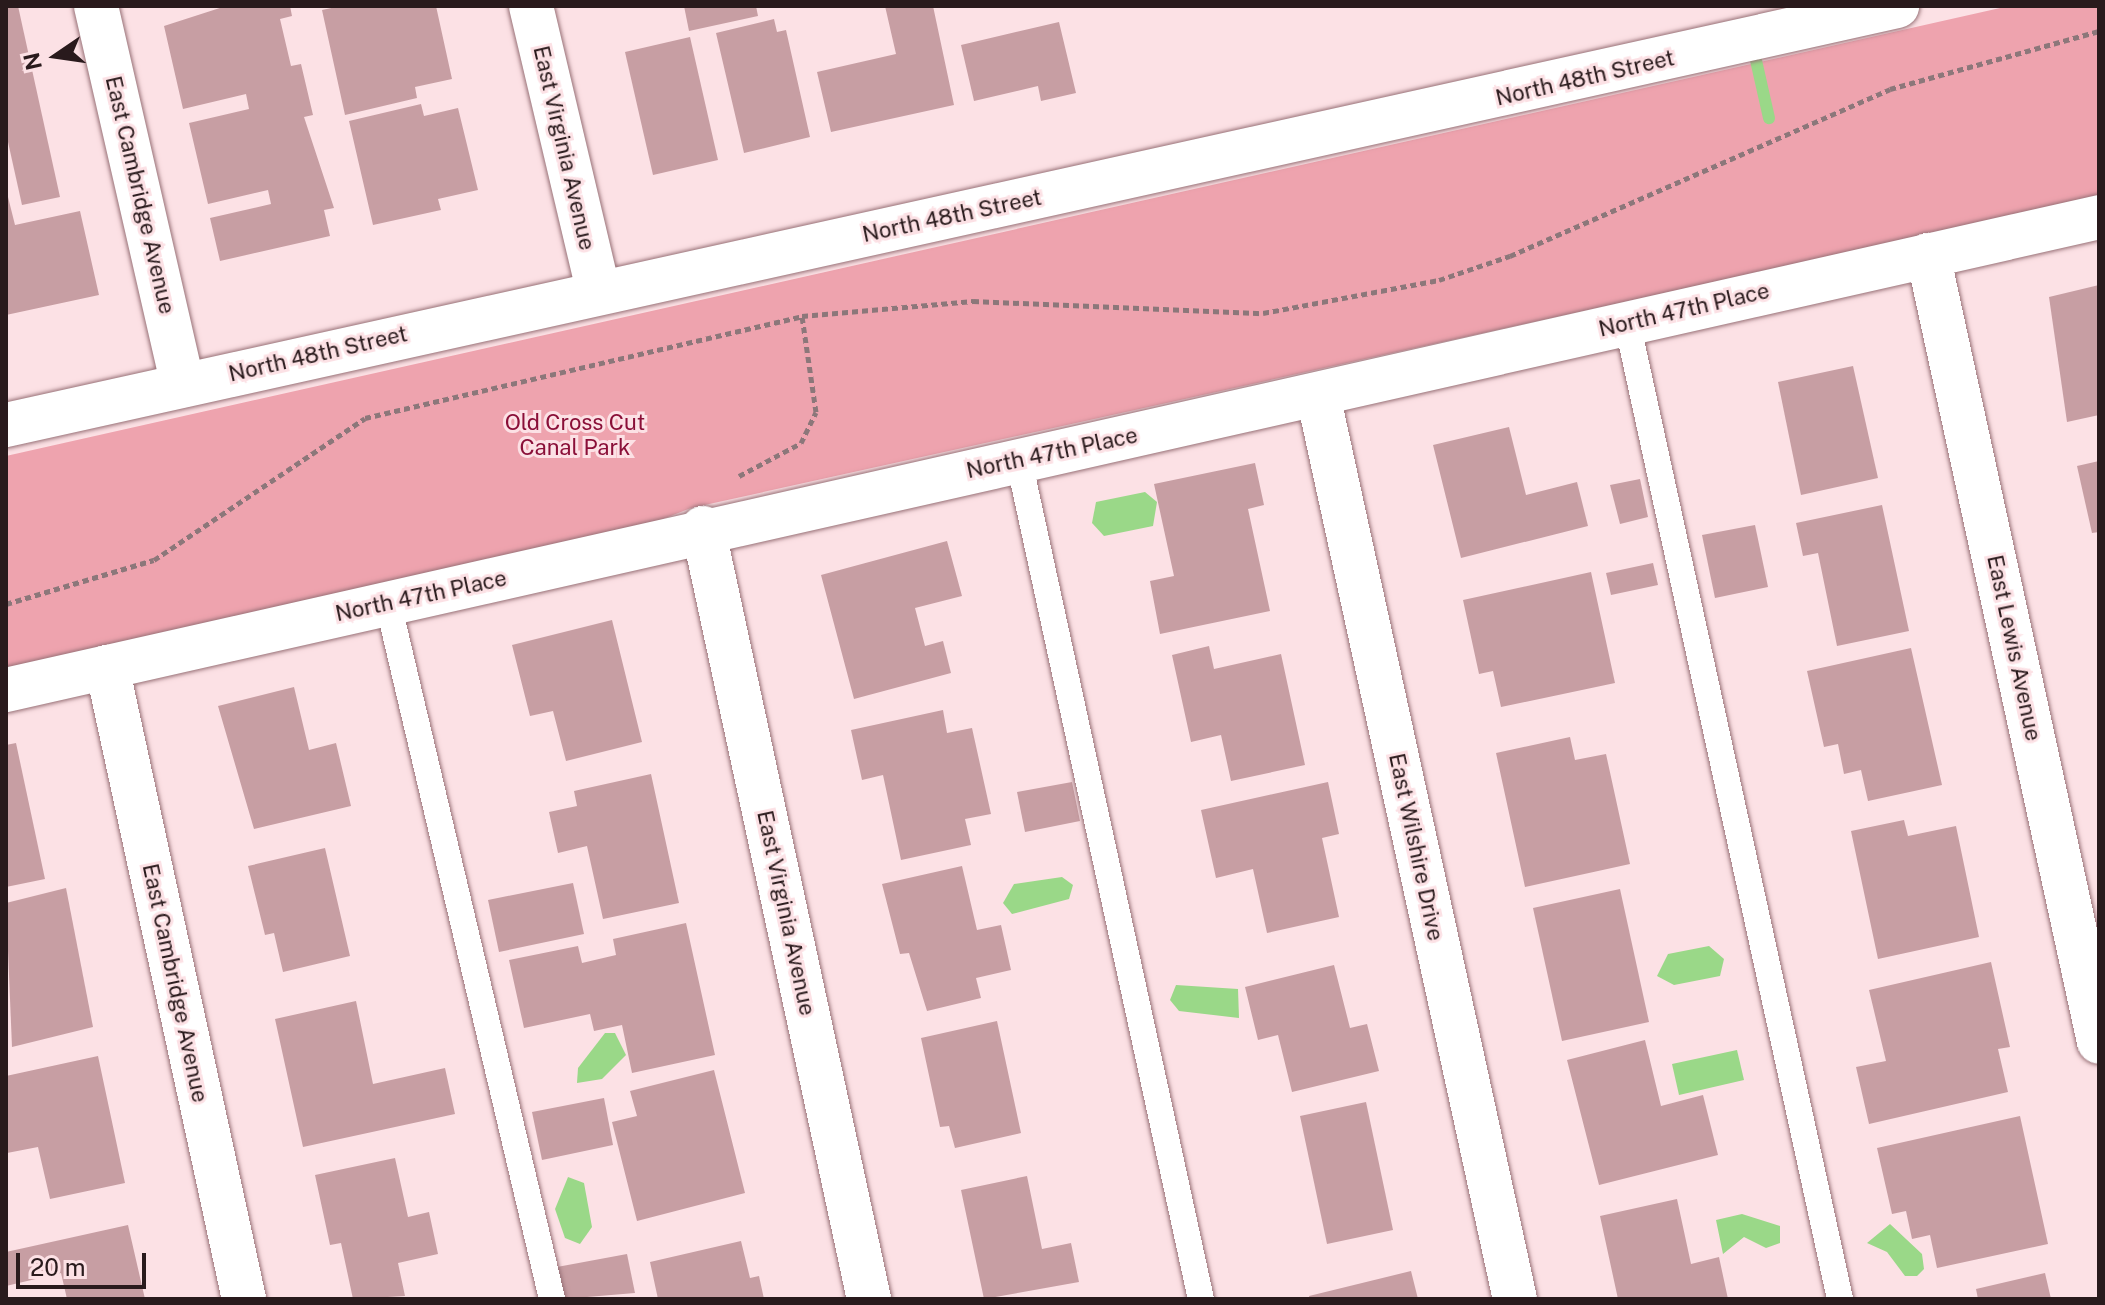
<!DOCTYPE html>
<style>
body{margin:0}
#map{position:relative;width:2105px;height:1305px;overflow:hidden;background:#fce1e5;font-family:"Public Sans",sans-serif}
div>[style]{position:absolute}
.green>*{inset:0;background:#eea3ae}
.water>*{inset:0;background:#9ad888}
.stream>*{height:12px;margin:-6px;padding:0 6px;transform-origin:6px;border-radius:6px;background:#9ad888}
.building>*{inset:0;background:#c79ea3}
.path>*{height:5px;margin-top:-2.5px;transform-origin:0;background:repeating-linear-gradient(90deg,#8c777a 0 6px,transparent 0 10px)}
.roads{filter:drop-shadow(0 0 2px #987177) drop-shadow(0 0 2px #987177)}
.lane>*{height:26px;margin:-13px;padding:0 13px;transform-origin:13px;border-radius:13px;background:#fff}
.street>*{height:44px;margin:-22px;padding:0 22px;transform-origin:22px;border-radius:22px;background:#fff}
.secondary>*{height:44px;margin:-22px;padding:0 22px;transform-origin:22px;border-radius:22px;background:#fff}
span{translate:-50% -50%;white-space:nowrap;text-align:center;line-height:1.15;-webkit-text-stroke:6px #fce1e5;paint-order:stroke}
.street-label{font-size:22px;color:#291a1c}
.park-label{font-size:22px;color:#8a0f38}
.frame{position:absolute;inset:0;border:8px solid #291a1c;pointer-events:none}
.north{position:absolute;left:16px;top:16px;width:80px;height:80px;-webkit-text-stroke:6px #fce1e5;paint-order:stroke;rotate:257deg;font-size:22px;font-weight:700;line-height:32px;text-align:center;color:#291a1c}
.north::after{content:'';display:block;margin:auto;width:28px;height:36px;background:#291a1c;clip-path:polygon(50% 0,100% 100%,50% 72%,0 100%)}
.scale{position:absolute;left:16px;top:1253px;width:130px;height:36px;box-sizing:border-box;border:4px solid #291a1c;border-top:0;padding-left:10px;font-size:24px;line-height:28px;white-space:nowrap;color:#291a1c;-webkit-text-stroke:6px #fce1e5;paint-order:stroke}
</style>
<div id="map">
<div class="green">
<div style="clip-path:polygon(2009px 6px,2099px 6px,2099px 197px,691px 508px,640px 528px,6px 669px,6px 456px)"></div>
</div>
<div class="water">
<div style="clip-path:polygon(1145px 492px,1157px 502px,1153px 526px,1104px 536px,1092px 523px,1096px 502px)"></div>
<div style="clip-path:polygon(1062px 877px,1073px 885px,1069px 899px,1012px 914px,1003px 903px,1014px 884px)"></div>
<div style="clip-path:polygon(1709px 946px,1724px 959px,1720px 976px,1674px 985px,1657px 976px,1668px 954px)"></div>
<div style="clip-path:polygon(1176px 985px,1238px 989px,1239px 1018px,1179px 1011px,1170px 1000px)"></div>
<div style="clip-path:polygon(605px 1033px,615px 1033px,626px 1055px,602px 1079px,577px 1083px,578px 1068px)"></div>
<div style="clip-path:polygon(1737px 1050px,1744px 1080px,1679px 1095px,1672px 1064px)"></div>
<div style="clip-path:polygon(568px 1177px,584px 1183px,592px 1227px,580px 1244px,565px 1238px,555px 1209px)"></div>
<div style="clip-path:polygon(1742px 1214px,1780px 1226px,1780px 1243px,1766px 1248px,1744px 1237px,1723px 1254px,1716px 1220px)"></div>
<div style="clip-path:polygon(1890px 1224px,1922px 1254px,1924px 1269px,1917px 1276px,1905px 1276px,1887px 1252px,1867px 1243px)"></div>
</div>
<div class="stream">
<div style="left:1753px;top:47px;width:73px;rotate:77.3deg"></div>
</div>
<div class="building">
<div style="clip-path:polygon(6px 6px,18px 6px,60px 197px,22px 205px,6px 133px)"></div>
<div style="clip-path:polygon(226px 6px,290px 6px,292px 16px,280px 19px,291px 66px,301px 64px,313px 115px,304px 117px,334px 208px,324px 210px,330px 236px,220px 261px,210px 218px,271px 204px,268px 190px,208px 204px,189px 123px,249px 109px,246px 94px,183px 109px,164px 26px)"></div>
<div style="clip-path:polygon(341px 6px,436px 6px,452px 79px,415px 87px,417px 98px,345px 115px,322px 10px)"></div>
<div style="clip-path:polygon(684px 6px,756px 6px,758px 16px,689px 31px)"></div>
<div style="clip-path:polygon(885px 6px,933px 6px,954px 105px,831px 132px,817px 72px,896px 54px)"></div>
<div style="clip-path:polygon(774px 19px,777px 32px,786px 30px,810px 137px,744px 153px,716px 33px)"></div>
<div style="clip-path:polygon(1059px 22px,1076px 93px,1041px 101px,1038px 86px,974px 101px,961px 45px)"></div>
<div style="clip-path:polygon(690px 37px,718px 160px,653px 175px,625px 52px)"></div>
<div style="clip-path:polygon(421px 104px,424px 116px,458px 108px,478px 190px,438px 199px,441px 210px,373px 225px,349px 121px)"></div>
<div style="clip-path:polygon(6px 189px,15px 225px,80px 211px,99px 295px,6px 315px)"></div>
<div style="clip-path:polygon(2099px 285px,2099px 415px,2067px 422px,2049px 297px)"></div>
<div style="clip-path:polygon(1853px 366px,1878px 478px,1801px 495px,1778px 382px)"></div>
<div style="clip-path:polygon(1509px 427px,1526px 495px,1577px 482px,1588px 526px,1461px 558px,1433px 445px)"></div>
<div style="clip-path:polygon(2099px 461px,2099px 532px,2092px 533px,2077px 466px)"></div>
<div style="clip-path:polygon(1255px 463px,1264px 505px,1248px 509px,1270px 611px,1160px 634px,1150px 581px,1174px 576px,1154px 484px)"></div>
<div style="clip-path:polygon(1640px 479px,1648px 517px,1620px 524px,1610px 485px)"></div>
<div style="clip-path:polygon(1882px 505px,1909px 631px,1837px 646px,1818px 553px,1803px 556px,1796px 523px)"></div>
<div style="clip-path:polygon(1755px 525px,1768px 587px,1715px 598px,1702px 535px)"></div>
<div style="clip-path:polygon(947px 541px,962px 596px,915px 608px,925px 646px,943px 641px,951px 673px,854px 699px,821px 575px)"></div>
<div style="clip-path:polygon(1653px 563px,1658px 585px,1611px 595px,1606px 573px)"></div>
<div style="clip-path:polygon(1591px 572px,1615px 683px,1501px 707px,1493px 671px,1479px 674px,1463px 600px)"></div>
<div style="clip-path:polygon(612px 620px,642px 742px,566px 761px,553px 711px,530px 716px,512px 645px)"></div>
<div style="clip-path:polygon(1209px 646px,1214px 669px,1281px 654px,1305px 765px,1231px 781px,1221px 735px,1191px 742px,1172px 655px)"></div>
<div style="clip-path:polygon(1911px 648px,1942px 785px,1868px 801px,1861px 770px,1844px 774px,1838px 744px,1824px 747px,1807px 671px)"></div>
<div style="clip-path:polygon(294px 687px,309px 750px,336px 743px,351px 806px,254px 829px,218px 706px)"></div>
<div style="clip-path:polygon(943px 710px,947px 733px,972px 728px,991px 814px,965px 819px,971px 845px,901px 860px,883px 775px,862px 780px,851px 730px)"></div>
<div style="clip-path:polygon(1570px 737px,1575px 760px,1606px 754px,1630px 864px,1525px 887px,1496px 753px)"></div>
<div style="clip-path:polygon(16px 743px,45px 879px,6px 887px,6px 745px)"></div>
<div style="clip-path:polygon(651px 774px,679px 903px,603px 919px,587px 846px,558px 853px,549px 812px,577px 806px,574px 791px)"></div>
<div style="clip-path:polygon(1072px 782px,1080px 821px,1025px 832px,1017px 792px)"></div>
<div style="clip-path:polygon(1328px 782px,1339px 834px,1322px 838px,1339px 917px,1267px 933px,1253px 869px,1216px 878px,1201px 810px)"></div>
<div style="clip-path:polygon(1904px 820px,1908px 836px,1956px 826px,1979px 937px,1878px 959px,1851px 831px)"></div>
<div style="clip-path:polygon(325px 848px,350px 956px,283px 972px,274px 933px,265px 935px,248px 866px)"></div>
<div style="clip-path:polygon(962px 866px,977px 930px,1001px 925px,1011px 970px,976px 978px,981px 998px,927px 1011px,909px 953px,900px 954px,882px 884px)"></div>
<div style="clip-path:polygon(573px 883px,584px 934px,499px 952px,488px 900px)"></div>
<div style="clip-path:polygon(66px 888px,93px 1027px,12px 1047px,6px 903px)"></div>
<div style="clip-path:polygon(1620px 889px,1649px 1022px,1562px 1041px,1533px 908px)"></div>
<div style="clip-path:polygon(686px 923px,715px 1055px,632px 1073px,622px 1025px,594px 1031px,590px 1014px,524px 1028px,509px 960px,578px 946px,582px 963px,616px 955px,613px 939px)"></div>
<div style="clip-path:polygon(1991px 962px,2010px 1047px,1998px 1049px,2008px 1092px,1869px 1124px,1856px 1067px,1886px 1061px,1869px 990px)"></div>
<div style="clip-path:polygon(1334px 965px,1350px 1028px,1367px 1024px,1379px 1071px,1292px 1092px,1278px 1035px,1258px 1040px,1245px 987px)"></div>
<div style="clip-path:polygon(356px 1001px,373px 1084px,445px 1068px,455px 1114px,303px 1147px,275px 1019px)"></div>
<div style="clip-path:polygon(997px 1021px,1021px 1133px,955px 1148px,949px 1126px,940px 1127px,921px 1038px)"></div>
<div style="clip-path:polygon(1645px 1040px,1661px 1106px,1703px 1095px,1718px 1155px,1599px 1185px,1567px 1060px)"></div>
<div style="clip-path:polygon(98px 1056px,125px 1183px,50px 1199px,38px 1147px,7px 1153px,6px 1076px)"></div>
<div style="clip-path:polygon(714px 1070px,745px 1193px,637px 1221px,612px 1122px,637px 1116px,630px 1091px)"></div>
<div style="clip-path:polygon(604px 1098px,613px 1145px,542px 1160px,532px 1112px)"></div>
<div style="clip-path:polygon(1366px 1102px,1393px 1230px,1327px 1244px,1300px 1116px)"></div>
<div style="clip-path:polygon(2020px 1116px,2048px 1244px,1937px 1268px,1930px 1235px,1912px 1239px,1906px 1211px,1892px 1214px,1877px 1148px)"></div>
<div style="clip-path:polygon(395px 1158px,408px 1217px,429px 1212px,438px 1254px,398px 1263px,405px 1296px,353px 1299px,341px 1243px,330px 1245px,315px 1175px)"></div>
<div style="clip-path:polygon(1027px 1176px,1042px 1249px,1071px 1243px,1079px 1282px,984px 1299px,961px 1190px)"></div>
<div style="clip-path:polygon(1677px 1199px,1691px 1264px,1719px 1257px,1728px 1299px,1618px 1299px,1600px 1216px)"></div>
<div style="clip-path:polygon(128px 1225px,145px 1299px,67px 1299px,61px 1273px,6px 1286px,6px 1252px)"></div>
<div style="clip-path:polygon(741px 1241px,750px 1278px,759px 1276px,764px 1299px,658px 1299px,650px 1262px)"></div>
<div style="clip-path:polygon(627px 1254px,635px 1293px,563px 1299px,557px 1267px)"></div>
<div style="clip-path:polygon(1411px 1271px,1418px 1299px,1310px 1299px,1309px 1296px)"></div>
<div style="clip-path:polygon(2045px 1273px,2051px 1299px,1978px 1299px,1976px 1289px)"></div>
</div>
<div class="path">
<div style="left:739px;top:476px;width:70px;rotate:-28deg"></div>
<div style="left:801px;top:443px;width:34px;rotate:-64deg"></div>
<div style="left:816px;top:412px;width:97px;rotate:-98.3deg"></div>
<div style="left:6px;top:604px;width:154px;rotate:-16.6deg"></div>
<div style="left:154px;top:560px;width:254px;rotate:-33.9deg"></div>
<div style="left:365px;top:418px;width:449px;rotate:-13.1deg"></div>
<div style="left:802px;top:316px;width:172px;rotate:-5deg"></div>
<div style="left:973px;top:301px;width:290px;rotate:2.4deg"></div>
<div style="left:1263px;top:313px;width:179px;rotate:-10.6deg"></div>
<div style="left:1439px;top:280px;width:75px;rotate:-18.7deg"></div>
<div style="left:1510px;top:256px;width:415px;rotate:-23.7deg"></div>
<div style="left:1890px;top:89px;width:217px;rotate:-15.5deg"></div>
</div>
<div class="roads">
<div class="lane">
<div style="left:1627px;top:322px;width:1000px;rotate:77.7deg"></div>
<div style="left:1019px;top:461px;width:858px;rotate:77.75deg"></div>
<div style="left:388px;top:603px;width:715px;rotate:76.74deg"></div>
</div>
<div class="street">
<div style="left:96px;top:6px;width:389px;rotate:77.1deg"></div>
<div style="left:531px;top:6px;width:292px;rotate:76.7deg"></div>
<div style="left:1928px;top:255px;width:805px;rotate:77.74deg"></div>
<div style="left:1318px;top:395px;width:925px;rotate:77.71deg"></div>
<div style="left:703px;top:528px;width:789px;rotate:77.85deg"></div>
<div style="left:107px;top:667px;width:647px;rotate:77.77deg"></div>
<div style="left:6px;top:690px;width:2146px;rotate:-12.73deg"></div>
</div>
<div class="secondary">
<div style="left:6px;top:425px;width:1937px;rotate:-12.49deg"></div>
</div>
</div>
<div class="street-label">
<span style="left:1585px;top:78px;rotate:-13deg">North 48th Street</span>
<span style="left:564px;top:148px;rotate:77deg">East Virginia Avenue</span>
<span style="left:140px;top:195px;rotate:77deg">East Cambridge Avenue</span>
<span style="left:952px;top:216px;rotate:-12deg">North 48th Street</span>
<span style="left:1684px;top:310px;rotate:-13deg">North 47th Place</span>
<span style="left:318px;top:354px;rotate:-13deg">North 48th Street</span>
<span style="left:1052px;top:453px;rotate:-12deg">North 47th Place</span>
<span style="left:421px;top:596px;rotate:-12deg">North 47th Place</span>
<span style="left:2014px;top:648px;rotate:78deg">East Lewis Avenue</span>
<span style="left:1416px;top:847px;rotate:78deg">East Wilshire Drive</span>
<span style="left:786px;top:913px;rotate:78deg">East Virginia Avenue</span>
<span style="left:175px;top:983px;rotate:78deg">East Cambridge Avenue</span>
</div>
<div class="park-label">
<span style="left:575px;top:435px">Old Cross Cut<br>Canal Park</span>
</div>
<div class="frame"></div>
<div class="north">N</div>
<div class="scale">20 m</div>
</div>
